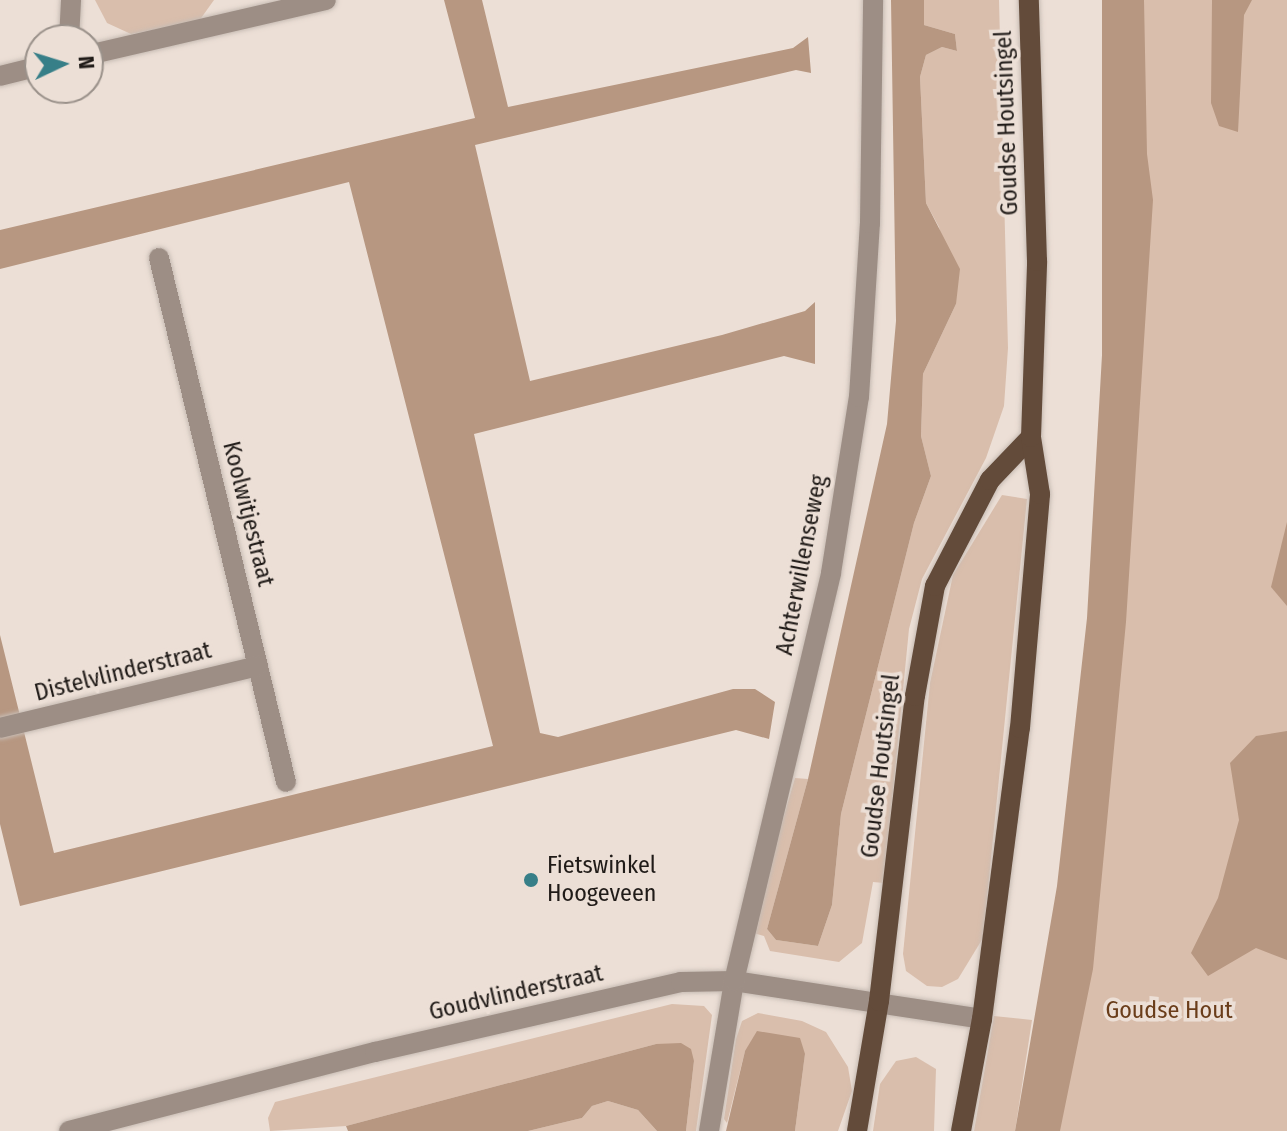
<!DOCTYPE html>
<style>
body{margin:0}
#map{position:relative;width:1287px;height:1131px;overflow:hidden;background:#ecdfd6;font-family:"Fira Sans Condensed",sans-serif}
div>[style]{position:absolute}
.green>*{inset:0;background:#d9beac}
.water>*{inset:0;background:#b79781}
.roads{filter:drop-shadow(0 0 2px #c7bcb4) drop-shadow(0 0 2px #c7bcb4)}
.minor>*{height:20px;margin:-10px;padding:0 10px;transform-origin:10px;border-radius:10px;background:#9d8e85}
.major>*{height:20px;margin:-10px;padding:0 10px;transform-origin:10px;border-radius:10px;background:#634b3a}
.dots>*{width:22px;height:22px;translate:-50% -50%;box-sizing:border-box;border:4px solid #ecdfd6;border-radius:50%}
span{translate:-50% -50%;white-space:nowrap;text-align:center;line-height:1.15;-webkit-text-stroke:7px #ecdfd6;paint-order:stroke}
.street-label{font-size:24px;color:#201b18}
.poi-label{font-size:24px;color:#201b18}
.left{translate:0 -50%;text-align:left}
.park-label{font-size:24px;color:#6a3d1a}
.north{position:absolute;left:24px;top:24px;width:80px;height:80px;box-sizing:border-box;background:#ecdfd6;border:2px solid #9a918a;border-radius:50%;rotate:86deg;font-size:22px;font-weight:700;line-height:32px;text-align:center;color:#201b18}
.north::after{content:'';display:block;margin:auto;width:28px;height:36px;background:#377f88;clip-path:polygon(50% 0,100% 100%,50% 72%,0 100%)}
</style>
<div id="map">
<div class="green">
<div style="clip-path:polygon(95px 0,214px 0,199px 21px,131px 34px,107px 23px)"></div>
<div style="clip-path:polygon(924px 0,999px 0,1008px 348px,1004px 406px,986px 458px,922px 579px,909px 629px,884px 883px,873px 882px,862px 943px,839px 962px,770px 951px,764px 936px,750px 932px,795px 778px,808px 779px,767px 929px,776px 940px,818px 946px,832px 905px,841px 814px,914px 523px,931px 476px,921px 436px,923px 374px,956px 304px,939px 227px,926px 203px,920px 77px,926px 55px,942px 47px,957px 51px,955px 34px,924px 25px)"></div>
<div style="clip-path:polygon(1113px 0,1287px 0,1287px 1131px,1026px 1131px,1103px 695px)"></div>
<div style="clip-path:polygon(1002px 495px,1027px 499px,983px 938px,958px 979px,942px 987px,927px 986px,906px 971px,903px 954px,930px 683px,953px 575px)"></div>
<div style="clip-path:polygon(672px 1004px,704px 1006px,712px 1015px,696px 1131px,686px 1131px,694px 1061px,656px 1044px,346px 1126px,270px 1131px,268px 1118px,275px 1102px)"></div>
<div style="clip-path:polygon(758px 1013px,802px 1021px,826px 1032px,848px 1067px,852px 1091px,838px 1131px,795px 1131px,805px 1054px,745px 1051px,727px 1123px,724px 1119px,736px 1039px,742px 1021px)"></div>
<div style="clip-path:polygon(994px 1016px,1032px 1020px,1015px 1131px,974px 1131px)"></div>
<div style="clip-path:polygon(916px 1057px,936px 1069px,934px 1131px,873px 1131px,880px 1084px,896px 1061px)"></div>
<div style="clip-path:polygon(608px 1101px,638px 1110px,657px 1131px,528px 1131px,582px 1118px,592px 1106px)"></div>
</div>
<div class="water">
<div style="clip-path:polygon(444px 0,482px 0,508px 107px,793px 48px,808px 37px,811px 73px,796px 70px,475px 145px,530px 381px,722px 335px,805px 311px,815px 302px,815px 364px,784px 356px,474px 434px,540px 733px,558px 737px,733px 689px,755px 689px,775px 702px,769px 739px,736px 730px,20px 906px,0 824px,0 635px,54px 853px,493px 746px,349px 182px,0 269px,0 230px,475px 118px)"></div>
<div style="clip-path:polygon(891px 0,924px 0,924px 25px,955px 34px,957px 51px,942px 47px,926px 55px,920px 77px,926px 203px,960px 269px,956px 304px,923px 374px,921px 436px,931px 476px,914px 523px,841px 814px,832px 905px,818px 946px,776px 940px,767px 929px,808px 779px,887px 424px,896px 321px)"></div>
<div style="clip-path:polygon(1102px 0,1144px 0,1147px 154px,1153px 200px,1126px 622px,1093px 969px,1060px 1131px,1015px 1131px,1057px 886px,1087px 618px,1102px 355px)"></div>
<div style="clip-path:polygon(1212px 0,1252px 0,1244px 15px,1238px 132px,1219px 126px,1211px 103px)"></div>
<div style="clip-path:polygon(1287px 522px,1287px 606px,1271px 587px)"></div>
<div style="clip-path:polygon(1287px 731px,1287px 960px,1256px 948px,1208px 976px,1191px 953px,1218px 898px,1239px 820px,1230px 763px,1256px 736px)"></div>
<div style="clip-path:polygon(757px 1031px,800px 1038px,805px 1054px,795px 1131px,726px 1131px,745px 1051px)"></div>
<div style="clip-path:polygon(681px 1043px,691px 1049px,694px 1061px,686px 1131px,657px 1131px,638px 1110px,608px 1101px,592px 1106px,582px 1118px,528px 1131px,348px 1131px,346px 1126px,656px 1044px)"></div>
</div>
<div class="roads">
<div class="minor">
<div style="left:69px;top:40px;width:40px;rotate:-87.1deg"></div>
<div style="left:88px;top:55px;width:244px;rotate:-13deg"></div>
<div style="left:0;top:76px;width:41px;rotate:-14deg"></div>
<div style="left:159px;top:258px;width:539px;rotate:76.38deg"></div>
<div style="left:0;top:728px;width:265px;rotate:-13.5deg"></div>
<div style="left:69px;top:1131px;width:316px;rotate:-14.5deg"></div>
<div style="left:375px;top:1052px;width:314px;rotate:-12.9deg"></div>
<div style="left:681px;top:982px;width:53px;rotate:-1.1deg"></div>
<div style="left:734px;top:981px;width:251px;rotate:8.7deg"></div>
<div style="left:709px;top:1131px;width:152px;rotate:-80.5deg"></div>
<div style="left:734px;top:981px;width:419px;rotate:-76.6deg"></div>
<div style="left:831px;top:573px;width:178px;rotate:-81deg"></div>
<div style="left:859px;top:397px;width:174px;rotate:-86.4deg"></div>
<div style="left:870px;top:223px;width:223px;rotate:-89.2deg"></div>
</div>
<div class="major">
<div style="left:857px;top:1131px;width:132px;rotate:-80.4deg"></div>
<div style="left:879px;top:1001px;width:307px;rotate:-83.3deg"></div>
<div style="left:915px;top:696px;width:112px;rotate:-79.7deg"></div>
<div style="left:935px;top:586px;width:119px;rotate:-62.6deg"></div>
<div style="left:990px;top:480px;width:59px;rotate:-46.4deg"></div>
<div style="left:961px;top:1131px;width:114px;rotate:-79.4deg"></div>
<div style="left:982px;top:1019px;width:293px;rotate:-82.6deg"></div>
<div style="left:1020px;top:728px;width:235px;rotate:-85.1deg"></div>
<div style="left:1040px;top:494px;width:58px;rotate:-99deg"></div>
<div style="left:1031px;top:437px;width:176px;rotate:-88deg"></div>
<div style="left:1037px;top:261px;width:261px;rotate:-91.8deg"></div>
</div>
</div>
<div class="dots">
<div style="left:531px;top:880px;background:#377f88"></div>
</div>
<div class="street-label">
<span style="left:1007px;top:123px;rotate:-92deg">Goudse Houtsingel</span>
<span style="left:248px;top:514px;rotate:76deg">Koolwitjestraat</span>
<span style="left:802px;top:565px;rotate:-79deg">Achterwillenseweg</span>
<span style="left:123px;top:672px;rotate:-14deg">Distelvlinderstraat</span>
<span style="left:881px;top:766px;rotate:-83deg">Goudse Houtsingel</span>
<span style="left:516px;top:993px;rotate:-13deg">Goudvlinderstraat</span>
</div>
<div class="poi-label">
<span class="left" style="left:547px;top:880px">Fietswinkel<br>Hoogeveen</span>
</div>
<div class="park-label">
<span style="left:1169px;top:1011px">Goudse Hout</span>
</div>
<div class="north">N</div>
</div>
